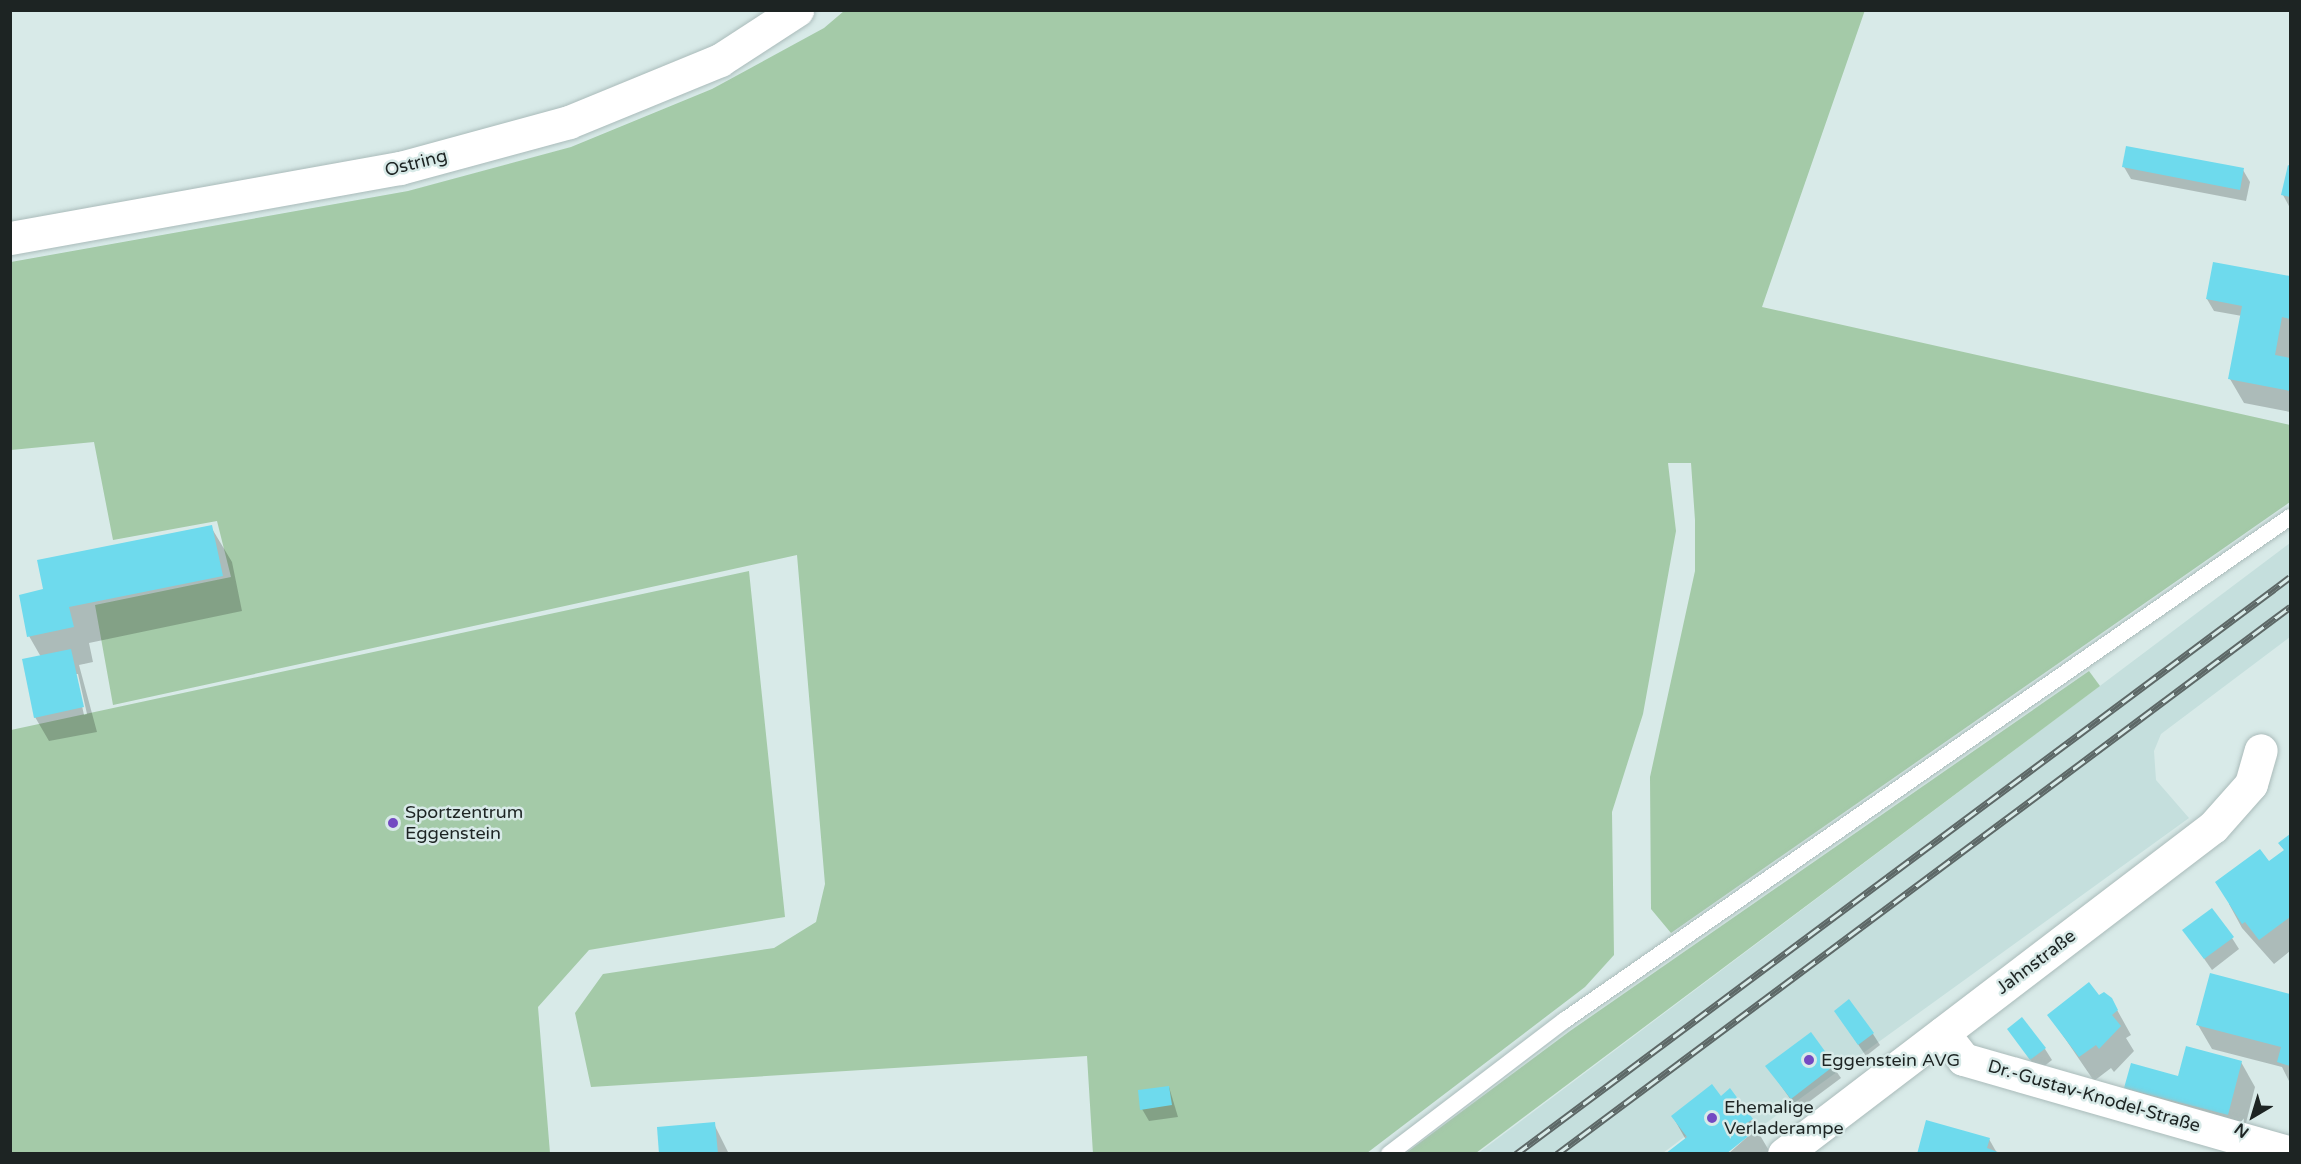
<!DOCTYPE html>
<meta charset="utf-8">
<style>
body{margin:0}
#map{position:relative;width:2301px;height:1164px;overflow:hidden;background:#d8eae8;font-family:"Varela Round",sans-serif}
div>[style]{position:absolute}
.built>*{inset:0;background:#c5dfdd}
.green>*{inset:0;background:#a4caa8}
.shadow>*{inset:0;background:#0003}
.building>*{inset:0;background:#6edaed}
.roads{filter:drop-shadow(0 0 2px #aabbba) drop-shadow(0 0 2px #aabbba)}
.lane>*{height:16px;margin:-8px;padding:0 8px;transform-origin:8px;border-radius:8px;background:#fff}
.street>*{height:33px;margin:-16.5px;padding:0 16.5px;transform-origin:16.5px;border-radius:16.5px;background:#fff}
.rail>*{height:7px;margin-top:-3.5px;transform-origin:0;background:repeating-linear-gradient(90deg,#d8eae8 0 14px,#5d6867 0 28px);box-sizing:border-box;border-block:2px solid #5d6867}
.dots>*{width:16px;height:16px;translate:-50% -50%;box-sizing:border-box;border:3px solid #d8eae8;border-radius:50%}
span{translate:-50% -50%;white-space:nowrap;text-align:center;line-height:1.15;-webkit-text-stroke:5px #d8eae8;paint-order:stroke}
.street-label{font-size:18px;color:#1d2423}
.poi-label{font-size:18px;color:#1d2423}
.left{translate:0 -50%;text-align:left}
.frame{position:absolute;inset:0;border:12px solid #1d2423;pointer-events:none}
.north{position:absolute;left:2223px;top:1086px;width:60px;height:60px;-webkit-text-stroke:4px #d8eae8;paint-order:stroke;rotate:218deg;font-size:16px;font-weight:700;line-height:24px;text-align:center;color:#1d2423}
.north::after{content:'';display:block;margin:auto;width:21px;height:27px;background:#1d2423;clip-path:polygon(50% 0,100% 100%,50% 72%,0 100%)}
</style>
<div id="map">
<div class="built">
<div style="clip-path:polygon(2290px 543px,2290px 637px,2161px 734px,2154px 751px,2156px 780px,2189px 818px,1751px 1134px,1728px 1104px,1663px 1153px,1477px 1154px)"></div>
</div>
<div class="green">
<div style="clip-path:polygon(1865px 10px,1762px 307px,2290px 425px,2290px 502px,1671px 933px,1651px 909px,1650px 777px,1695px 571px,1695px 520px,1691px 463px,1668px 463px,1676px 531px,1643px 714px,1612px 812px,1614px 955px,1585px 987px,1367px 1153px,1093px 1154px,1087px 1056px,591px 1087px,575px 1013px,603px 974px,774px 948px,816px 922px,825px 884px,797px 555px,113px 705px,95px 605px,231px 577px,217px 521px,113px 540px,94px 442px,11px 450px,11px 262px,408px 191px,571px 147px,712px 89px,824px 28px,844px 11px)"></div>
<div style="clip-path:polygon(749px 571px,785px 917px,589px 950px,538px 1007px,550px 1153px,11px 1153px,11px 730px)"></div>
<div style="clip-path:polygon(2089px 671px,2100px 686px,1476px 1153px,1406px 1153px,1570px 1031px)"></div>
</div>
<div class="shadow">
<div style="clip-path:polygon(2124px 167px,2243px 170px,2250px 182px,2246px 201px,2131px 179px)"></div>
<div style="clip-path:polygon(2289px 167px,2290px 167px,2290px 208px,2283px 195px)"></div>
<div style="clip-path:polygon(2214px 263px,2290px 278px,2290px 412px,2244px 403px,2230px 379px,2242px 316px,2214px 311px,2207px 299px)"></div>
<div style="clip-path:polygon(evenodd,211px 527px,232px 562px,242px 611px,89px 643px,93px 662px,79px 665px,97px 732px,49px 741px,35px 717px,41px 657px,29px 636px,45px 591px,211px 527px,75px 674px,78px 674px,87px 714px,84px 715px,75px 674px)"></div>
<div style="clip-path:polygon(2290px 836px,2290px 951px,2274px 964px,2242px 928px,2229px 904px,2285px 851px,2280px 844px)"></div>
<div style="clip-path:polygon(2184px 930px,2232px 938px,2239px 949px,2212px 970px)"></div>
<div style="clip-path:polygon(2211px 975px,2290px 995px,2290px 1083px,2282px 1067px,2212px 1049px,2198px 1025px)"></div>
<div style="clip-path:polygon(2099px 997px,2111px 999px,2131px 1035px,2126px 1038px,2134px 1051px,2114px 1072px,2111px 1068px,2094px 1081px,2049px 1015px)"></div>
<div style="clip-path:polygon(1836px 1012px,1873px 1034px,1880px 1045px,1866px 1056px)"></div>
<div style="clip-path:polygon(2009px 1029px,2045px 1049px,2052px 1060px,2038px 1071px)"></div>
<div style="clip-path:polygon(1810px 1034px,1841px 1078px,1798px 1110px,1767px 1066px)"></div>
<div style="clip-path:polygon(2241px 1062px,2255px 1087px,2242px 1139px,2133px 1100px,2126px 1088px)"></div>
<div style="clip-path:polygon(1169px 1087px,1178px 1117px,1149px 1121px,1142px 1109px)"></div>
<div style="clip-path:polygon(1720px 1098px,1751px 1120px,1771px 1154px,1728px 1154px,1755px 1130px,1723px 1154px,1686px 1140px,1673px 1117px)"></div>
<div style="clip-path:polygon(714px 1124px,729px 1154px,660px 1154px)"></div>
<div style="clip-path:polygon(1989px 1139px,1997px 1153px,1918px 1154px)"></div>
</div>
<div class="building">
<div style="clip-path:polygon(2126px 146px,2244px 168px,2240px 190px,2122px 167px)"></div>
<div style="clip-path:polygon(2288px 165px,2290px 166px,2290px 197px,2281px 195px)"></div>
<div style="clip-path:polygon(2213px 262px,2290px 276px,2290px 319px,2282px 317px,2275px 355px,2290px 358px,2290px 391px,2228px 379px,2242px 306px,2206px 299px)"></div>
<div style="clip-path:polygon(212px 525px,223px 576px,69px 607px,74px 627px,27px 637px,19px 595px,43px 589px,37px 560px)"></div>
<div style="clip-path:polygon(71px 649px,84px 707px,34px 718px,22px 659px)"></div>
<div style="clip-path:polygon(2290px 834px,2290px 917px,2259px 940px,2245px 922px,2242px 924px,2215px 882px,2260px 849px,2269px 861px,2284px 850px,2278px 843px)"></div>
<div style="clip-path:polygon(2212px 908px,2234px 937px,2204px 959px,2182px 930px)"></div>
<div style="clip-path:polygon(2210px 973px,2290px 994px,2290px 1066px,2277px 1062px,2281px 1047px,2196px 1025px)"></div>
<div style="clip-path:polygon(2089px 982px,2099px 995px,2104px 992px,2112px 998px,2118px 1010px,2112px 1015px,2121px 1026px,2099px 1049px,2096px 1045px,2079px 1057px,2047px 1015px)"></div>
<div style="clip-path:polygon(1849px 999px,1874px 1033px,1858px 1045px,1834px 1011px)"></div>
<div style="clip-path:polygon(2022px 1017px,2046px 1048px,2030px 1060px,2007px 1029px)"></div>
<div style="clip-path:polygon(1811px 1032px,1835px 1065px,1791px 1099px,1765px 1066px)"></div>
<div style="clip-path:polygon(2186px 1046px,2242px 1061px,2228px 1115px,2124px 1088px,2131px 1063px,2178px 1076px)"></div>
<div style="clip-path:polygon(1712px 1084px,1721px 1096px,1730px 1088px,1753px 1119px,1744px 1125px,1751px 1134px,1726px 1154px,1665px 1154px,1687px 1137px,1671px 1116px)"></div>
<div style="clip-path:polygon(1169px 1086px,1172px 1105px,1140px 1110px,1138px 1090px)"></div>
<div style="clip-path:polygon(1926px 1120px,1990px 1138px,1987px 1148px,2003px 1154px,1917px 1154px)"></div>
<div style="clip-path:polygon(715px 1122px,718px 1154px,659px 1154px,657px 1127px)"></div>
</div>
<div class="roads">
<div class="lane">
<div style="left:1389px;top:1154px;width:221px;rotate:-37.3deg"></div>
<div style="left:1565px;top:1020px;width:882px;rotate:-34.75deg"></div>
</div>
<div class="street">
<div style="left:10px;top:238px;width:396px;rotate:-10.2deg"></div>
<div style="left:400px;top:168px;width:175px;rotate:-15.2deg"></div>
<div style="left:569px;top:122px;width:163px;rotate:-22.3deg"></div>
<div style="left:720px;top:60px;width:92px;rotate:-33deg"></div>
<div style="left:1943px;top:1033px;width:33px;rotate:52deg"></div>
<div style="left:1963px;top:1059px;width:340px;rotate:16deg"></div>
<div style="left:1784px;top:1154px;width:539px;rotate:-37.32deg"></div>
<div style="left:2213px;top:827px;width:57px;rotate:-48.5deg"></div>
<div style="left:2251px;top:784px;width:35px;rotate:-74deg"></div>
</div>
</div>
<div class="rail">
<div style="left:1516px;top:1154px;width:965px;rotate:-36.7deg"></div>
<div style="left:1557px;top:1154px;width:915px;rotate:-36.73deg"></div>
</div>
<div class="dots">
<div style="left:393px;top:823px;background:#734ac2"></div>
<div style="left:1809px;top:1060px;background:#734ac2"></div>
<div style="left:1712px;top:1118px;background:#734ac2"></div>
</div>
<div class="street-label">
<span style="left:416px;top:163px;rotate:-14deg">Ostring</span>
<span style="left:2036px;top:962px;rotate:-37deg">Jahnstraße</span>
<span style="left:2094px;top:1096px;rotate:16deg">Dr.-Gustav-Knodel-Straße</span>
</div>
<div class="poi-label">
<span class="left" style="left:405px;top:823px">Sportzentrum<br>Eggenstein</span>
<span class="left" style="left:1821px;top:1060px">Eggenstein AVG</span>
<span class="left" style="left:1724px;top:1118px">Ehemalige<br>Verladerampe</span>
</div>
<div class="frame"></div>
<div class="north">N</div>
</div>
